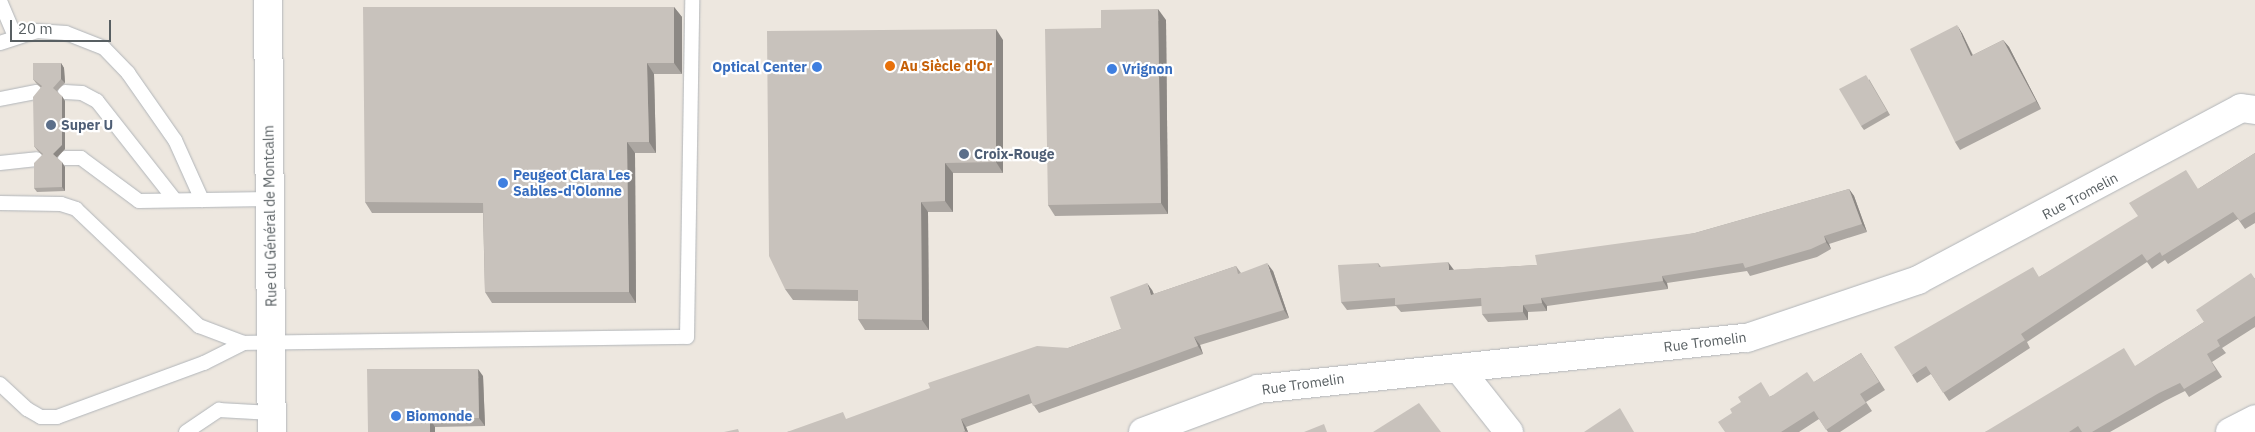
<!DOCTYPE html>
<meta charset="utf-8">
<style>
body{margin:0}
#map{position:relative;width:2255px;height:432px;overflow:hidden;background:#ede7df;font-family:"IBM Plex Sans",sans-serif}
div>[style]{position:absolute}
.roads{filter:drop-shadow(0 0 1px #b1b5b9) drop-shadow(0 0 1px #b1b5b9)}
.lane>*{height:14px;margin:-7px;padding:0 7px;transform-origin:7px;border-radius:7px;background:#fff}
.street>*{height:28px;margin:-14px;padding:0 14px;transform-origin:14px;border-radius:14px;background:#fff}
.wall>*{inset:0;background:#aca7a2}
.shaded-wall>*{inset:0;background:#8c8884}
.building>*{inset:0;background:#c8c2bc}
.dots>*{width:14px;height:14px;translate:-50% -50%;box-sizing:border-box;border:2px solid #fff;border-radius:50%}
span{translate:-50% -50%;white-space:nowrap;text-align:center;line-height:1.15;-webkit-text-stroke:4.5px #fff;paint-order:stroke}
.food-label{font-size:14px;color:#c56008;font-weight:700}
.left{translate:0 -50%;text-align:left}
.shop-label{font-size:14px;color:#366cbe;font-weight:700}
.right{translate:-100% -50%;text-align:right}
.service-label{font-size:14px;color:#4e5e75;font-weight:700}
.street-label{font-size:14px;color:#585f62}
.scale{position:absolute;left:10px;top:20px;width:101px;height:22px;box-sizing:border-box;border:2px solid #585f62;border-top:0;padding-left:6px;font-size:15px;line-height:18px;white-space:nowrap;color:#585f62;-webkit-text-stroke:4px #fff;paint-order:stroke}
</style>
<div id="map">
<div class="roads">
<div class="lane">
<div style="left:0;top:1px;width:38px;rotate:67deg"></div>
<div style="left:0;top:43px;width:38px;rotate:-18deg"></div>
<div style="left:36px;top:31px;width:30px;rotate:4deg"></div>
<div style="left:66px;top:33px;width:41px;rotate:21.5deg"></div>
<div style="left:104px;top:48px;width:35px;rotate:46deg"></div>
<div style="left:128px;top:73px;width:82px;rotate:55deg"></div>
<div style="left:175px;top:140px;width:66px;rotate:65.8deg"></div>
<div style="left:65px;top:92px;width:17px;rotate:3deg"></div>
<div style="left:82px;top:93px;width:17px;rotate:28deg"></div>
<div style="left:97px;top:101px;width:126px;rotate:51.8deg"></div>
<div style="left:0;top:99px;width:37px;rotate:-11deg"></div>
<div style="left:65px;top:158px;width:16px"></div>
<div style="left:81px;top:158px;width:72px;rotate:36.6deg"></div>
<div style="left:139px;top:201px;width:131px;rotate:-0.9deg"></div>
<div style="left:0;top:163px;width:37px;rotate:-6deg"></div>
<div style="left:0;top:203px;width:61px;rotate:0.9deg"></div>
<div style="left:61px;top:204px;width:16px;rotate:18deg"></div>
<div style="left:76px;top:209px;width:170px;rotate:43.6deg"></div>
<div style="left:199px;top:326px;width:48px;rotate:20.7deg"></div>
<div style="left:244px;top:343px;width:443px;rotate:-0.8deg"></div>
<div style="left:687px;top:337px;width:337px;rotate:-89.1deg"></div>
<div style="left:0;top:384px;width:37px;rotate:43deg"></div>
<div style="left:27px;top:409px;width:16px;rotate:30deg"></div>
<div style="left:41px;top:417px;width:16px"></div>
<div style="left:57px;top:417px;width:157px;rotate:-20.2deg"></div>
<div style="left:204px;top:363px;width:45px;rotate:-26.6deg"></div>
<div style="left:186px;top:432px;width:40px;rotate:-34deg"></div>
<div style="left:219px;top:410px;width:53px;rotate:3.2deg"></div>
</div>
<div class="street">
<div style="left:268px;top:0;width:432px;rotate:89.5deg"></div>
<div style="left:1460px;top:370px;width:79px;rotate:51.7deg"></div>
<div style="left:1143px;top:432px;width:123px;rotate:-20.5deg"></div>
<div style="left:1258px;top:389px;width:492px;rotate:-6deg"></div>
<div style="left:1747px;top:338px;width:181px;rotate:-18.7deg"></div>
<div style="left:1918px;top:280px;width:366px;rotate:-28deg"></div>
<div style="left:2241px;top:108px;width:14px;rotate:8deg"></div>
<div style="left:2230px;top:432px;width:28px;rotate:-27deg"></div>
</div>
</div>
<div class="wall">
<div style="clip-path:polygon(674px 7px,682px 17px,682px 74px,654px 74px,656px 153px,635px 153px,636px 303px,492px 303px,485px 292px,483px 213px,372px 213px,365px 202px)"></div>
<div style="clip-path:polygon(1166px 20px,1168px 214px,1055px 216px,1048px 205px,1101px 28px)"></div>
<div style="clip-path:polygon(1962px 33px,1973px 55px,2003px 40px,2009px 47px,2041px 109px,1960px 150px,1955px 142px)"></div>
<div style="clip-path:polygon(1003px 40px,1003px 173px,953px 173px,953px 212px,928px 212px,929px 330px,865px 330px,858px 319px,858px 301px,793px 300px,785px 289px)"></div>
<div style="clip-path:polygon(61px 63px,64px 68px,65px 83px,57px 91px,65px 101px,65px 149px,57px 158px,65px 167px,65px 191px,37px 192px,34px 188px,42px 155px,37px 150px,34px 146px,41px 88px,36px 83px,33px 79px)"></div>
<div style="clip-path:polygon(1869px 79px,1890px 115px,1864px 130px,1861px 126px)"></div>
<div style="clip-path:polygon(2255px 153px,2255px 223px,2245px 229px,2238px 219px,2168px 264px,2165px 260px,2152px 269px,2147px 262px,2027px 342px,2030px 348px,1949px 401px,1931px 374px,1917px 383px,1912px 375px,2039px 277px,2198px 189px)"></div>
<div style="clip-path:polygon(1849px 189px,1854px 196px,1867px 232px,1829px 244px,1831px 249px,1817px 257px,1750px 276px,1747px 271px,1667px 283px,1668px 289px,1547px 306px,1547px 311px,1528px 312px,1528px 320px,1488px 322px,1482px 314px,1482px 306px,1401px 312px,1396px 306px,1347px 310px,1341px 302px,1378px 263px,1381px 267px,1454px 270px,1537px 265px,1695px 233px)"></div>
<div style="clip-path:polygon(1236px 266px,1241px 273px,1273px 271px,1289px 318px,1200px 345px,1203px 354px,1039px 413px,1032px 403px,966px 427px,968px 432px,787px 432px,848px 419px,1068px 348px,1121px 329px,1152px 290px,1154px 294px)"></div>
<div style="clip-path:polygon(2255px 278px,2255px 327px,2222px 348px,2226px 353px,2212px 362px,2222px 377px,2189px 397px,2185px 391px,2165px 401px,2110px 432px,1985px 432px,2136px 366px,2204px 322px)"></div>
<div style="clip-path:polygon(1861px 353px,1885px 390px,1866px 402px,1872px 411px,1840px 432px,1828px 432px,1819px 419px,1799px 432px,1725px 432px,1771px 396px,1814px 382px)"></div>
<div style="clip-path:polygon(483px 376px,485px 426px,435px 427px,368px 432px)"></div>
</div>
<div class="shaded-wall">
<div style="clip-path:polygon(674px 7px,682px 17px,682px 74px,674px 63px)"></div>
<div style="clip-path:polygon(1158px 9px,1166px 20px,1168px 214px,1161px 203px)"></div>
<div style="clip-path:polygon(1957px 25px,1962px 33px,1976px 63px,1971px 56px)"></div>
<div style="clip-path:polygon(996px 29px,1003px 40px,1003px 173px,996px 162px)"></div>
<div style="clip-path:polygon(2003px 40px,2009px 47px,2041px 109px,2036px 101px)"></div>
<div style="clip-path:polygon(61px 63px,64px 68px,65px 83px,61px 79px)"></div>
<div style="clip-path:polygon(647px 63px,654px 74px,656px 153px,649px 142px)"></div>
<div style="clip-path:polygon(62px 96px,65px 101px,65px 149px,56px 158px,53px 154px)"></div>
<div style="clip-path:polygon(627px 142px,635px 153px,636px 303px,629px 292px)"></div>
<div style="clip-path:polygon(62px 162px,65px 167px,65px 191px,62px 187px)"></div>
<div style="clip-path:polygon(945px 163px,953px 173px,953px 212px,945px 201px)"></div>
<div style="clip-path:polygon(1849px 189px,1854px 196px,1867px 232px,1862px 224px)"></div>
<div style="clip-path:polygon(921px 202px,928px 212px,929px 330px,922px 320px)"></div>
<div style="clip-path:polygon(1824px 236px,1829px 244px,1831px 249px,1826px 242px)"></div>
<div style="clip-path:polygon(1448px 262px,1454px 270px,1449px 270px)"></div>
<div style="clip-path:polygon(1267px 263px,1273px 271px,1289px 318px,1284px 310px)"></div>
<div style="clip-path:polygon(1662px 276px,1667px 283px,1668px 289px,1663px 281px)"></div>
<div style="clip-path:polygon(1147px 283px,1152px 290px,1157px 303px,1151px 295px)"></div>
<div style="clip-path:polygon(1541px 298px,1547px 306px,1547px 311px,1542px 303px)"></div>
<div style="clip-path:polygon(1523px 305px,1528px 312px,1528px 320px,1523px 312px)"></div>
<div style="clip-path:polygon(1194px 337px,1200px 345px,1203px 354px,1198px 346px)"></div>
<div style="clip-path:polygon(478px 369px,483px 376px,485px 426px,479px 418px)"></div>
<div style="clip-path:polygon(430px 419px,435px 427px,435px 432px,430px 432px)"></div>
<div style="clip-path:polygon(961px 419px,966px 427px,968px 432px,965px 431px)"></div>
</div>
<div class="building">
<div style="clip-path:polygon(363px 7px,674px 7px,674px 63px,647px 63px,649px 142px,627px 142px,629px 292px,485px 292px,483px 203px,365px 202px)"></div>
<div style="clip-path:polygon(1158px 9px,1161px 203px,1048px 205px,1045px 29px,1101px 28px,1101px 10px)"></div>
<div style="clip-path:polygon(1957px 25px,1971px 56px,2003px 40px,2036px 101px,1955px 142px,1910px 49px)"></div>
<div style="clip-path:polygon(996px 29px,996px 162px,945px 163px,945px 201px,921px 202px,922px 320px,858px 319px,858px 290px,785px 289px,769px 256px,767px 31px)"></div>
<div style="clip-path:polygon(33px 63px,61px 63px,61px 79px,53px 88px,62px 96px,62px 145px,53px 154px,62px 162px,62px 187px,34px 188px,34px 163px,43px 154px,34px 146px,33px 97px,42px 86px,33px 79px)"></div>
<div style="clip-path:polygon(1866px 75px,1887px 111px,1861px 126px,1839px 89px)"></div>
<div style="clip-path:polygon(2255px 153px,2255px 212px,2240px 221px,2233px 212px,2162px 256px,2160px 252px,2147px 261px,2142px 254px,2021px 334px,2025px 340px,1943px 393px,1926px 366px,1912px 375px,1894px 347px,2033px 267px,2039px 277px,2138px 216px,2129px 203px,2186px 170px,2198px 189px)"></div>
<div style="clip-path:polygon(1849px 189px,1862px 224px,1824px 236px,1826px 242px,1811px 249px,1745px 268px,1743px 263px,1662px 276px,1663px 281px,1541px 298px,1542px 303px,1523px 305px,1523px 312px,1482px 314px,1481px 298px,1395px 305px,1395px 298px,1341px 302px,1338px 265px,1378px 263px,1379px 267px,1448px 262px,1449px 270px,1537px 265px,1535px 255px,1695px 233px)"></div>
<div style="clip-path:polygon(1267px 263px,1284px 310px,1194px 337px,1198px 346px,1033px 406px,1029px 394px,961px 419px,965px 431px,963px 432px,787px 432px,843px 412px,846px 419px,930px 388px,928px 383px,1037px 346px,1068px 348px,1121px 329px,1110px 297px,1147px 283px,1151px 295px,1236px 266px,1238px 274px)"></div>
<div style="clip-path:polygon(2251px 273px,2255px 279px,2255px 316px,2217px 340px,2220px 346px,2207px 354px,2216px 370px,2184px 389px,2180px 383px,2159px 393px,2092px 432px,2082px 432px,2078px 426px,2069px 432px,1985px 432px,2124px 348px,2135px 366px,2204px 322px,2196px 310px)"></div>
<div style="clip-path:polygon(1861px 353px,1879px 382px,1860px 394px,1866px 403px,1826px 430px,1814px 411px,1781px 432px,1725px 432px,1718px 422px,1732px 413px,1730px 409px,1741px 402px,1738px 397px,1761px 382px,1770px 397px,1807px 372px,1814px 382px)"></div>
<div style="clip-path:polygon(367px 369px,478px 369px,479px 418px,430px 419px,430px 432px,368px 432px)"></div>
<div style="clip-path:polygon(1419px 403px,1441px 432px,1373px 432px)"></div>
<div style="clip-path:polygon(1620px 408px,1634px 432px,1584px 432px)"></div>
<div style="clip-path:polygon(1324px 424px,1327px 432px,1304px 432px)"></div>
<div style="clip-path:polygon(738px 429px,739px 432px,724px 432px)"></div>
</div>
<div class="dots">
<div style="left:890px;top:66px;background:#e8710a"></div>
<div style="left:817px;top:67px;background:#3f7fe0"></div>
<div style="left:1112px;top:69px;background:#3f7fe0"></div>
<div style="left:51px;top:125px;background:#5c6f8a"></div>
<div style="left:964px;top:154px;background:#5c6f8a"></div>
<div style="left:503px;top:183px;background:#3f7fe0"></div>
<div style="left:396px;top:416px;background:#3f7fe0"></div>
</div>
<div class="food-label">
<span class="left" style="left:900px;top:66px">Au Siècle d'Or</span>
</div>
<div class="shop-label">
<span class="right" style="left:807px;top:67px">Optical Center</span>
<span class="left" style="left:1122px;top:69px">Vrignon</span>
<span class="left" style="left:513px;top:183px">Peugeot Clara Les<br>Sables-d'Olonne</span>
<span class="left" style="left:406px;top:416px">Biomonde</span>
</div>
<div class="service-label">
<span class="left" style="left:61px;top:125px">Super U</span>
<span class="left" style="left:974px;top:154px">Croix-Rouge</span>
</div>
<div class="street-label">
<span style="left:2080px;top:196px;rotate:-28deg">Rue Tromelin</span>
<span style="left:270px;top:216px;rotate:-91deg">Rue du Général de Montcalm</span>
<span style="left:1705px;top:342px;rotate:-7deg">Rue Tromelin</span>
<span style="left:1303px;top:384px;rotate:-8deg">Rue Tromelin</span>
</div>
<div class="scale">20 m</div>
</div>
